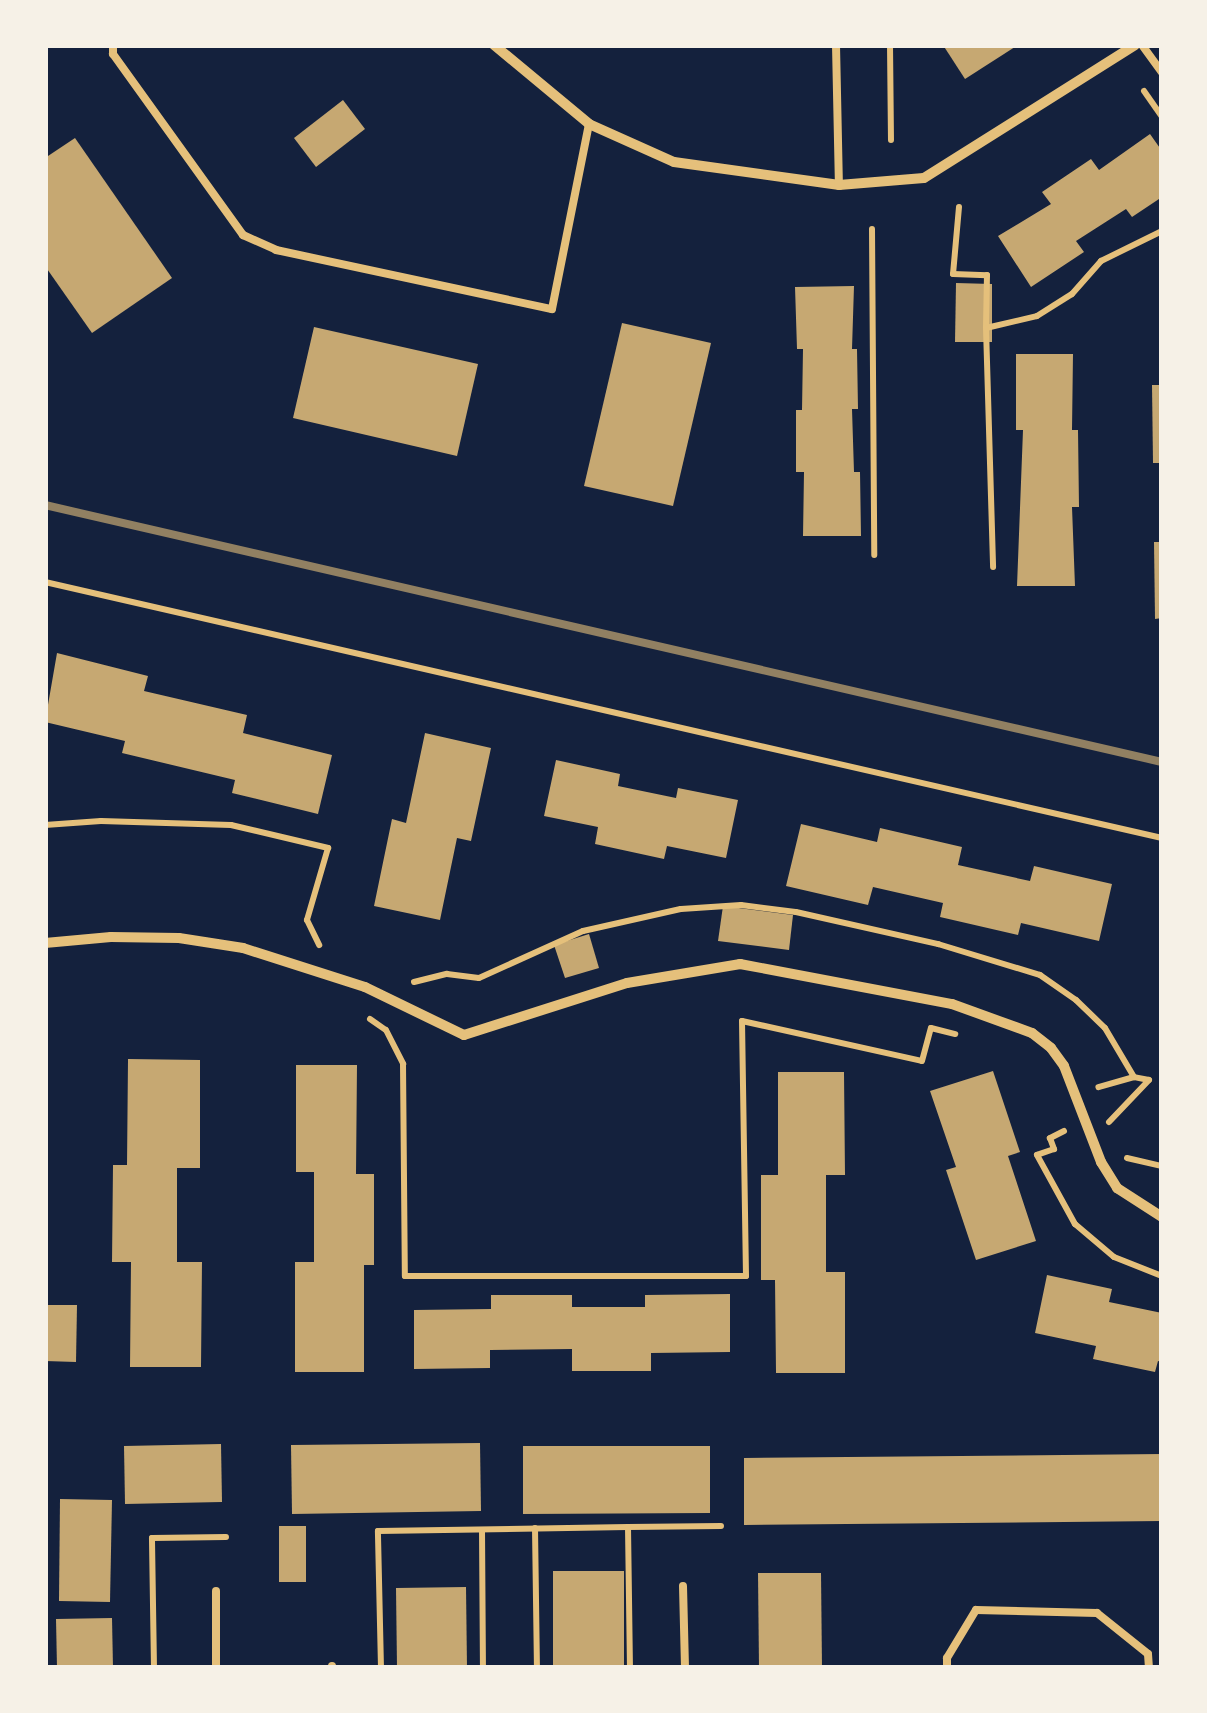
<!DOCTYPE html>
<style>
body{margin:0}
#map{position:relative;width:1207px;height:1713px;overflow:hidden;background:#14213d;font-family:"Exo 2",sans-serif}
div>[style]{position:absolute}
.building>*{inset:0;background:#c6a872}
.path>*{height:6px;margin:-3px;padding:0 3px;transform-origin:3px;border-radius:3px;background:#e5c07b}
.service>*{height:8px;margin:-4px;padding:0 4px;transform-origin:4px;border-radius:4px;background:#e5c07b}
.minor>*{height:10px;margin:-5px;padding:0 5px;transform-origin:5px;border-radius:5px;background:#e5c07b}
.rail>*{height:8px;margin:-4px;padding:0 4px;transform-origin:4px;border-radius:4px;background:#918062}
span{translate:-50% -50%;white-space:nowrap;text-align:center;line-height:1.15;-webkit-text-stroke:10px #f6f1e7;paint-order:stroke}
.frame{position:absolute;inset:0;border:48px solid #f6f1e7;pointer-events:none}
</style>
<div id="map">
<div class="building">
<div style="clip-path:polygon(943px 45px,1018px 45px,965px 79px)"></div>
<div style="clip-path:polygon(343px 100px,365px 129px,316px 167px,294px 138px)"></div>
<div style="clip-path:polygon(1150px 134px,1162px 151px,1162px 197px,1132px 217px,1126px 209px,1076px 241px,1084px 252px,1031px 287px,998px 236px,1051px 204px,1042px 192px,1091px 159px,1099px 170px)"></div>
<div style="clip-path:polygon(75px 138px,172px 278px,92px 333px,45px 266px,45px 158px)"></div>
<div style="clip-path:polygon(956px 283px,992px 284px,992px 342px,955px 342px)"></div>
<div style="clip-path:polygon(854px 286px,852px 349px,857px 349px,858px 409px,852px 409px,854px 472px,860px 472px,861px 536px,803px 536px,804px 472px,796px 472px,796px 410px,802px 410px,803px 349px,797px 349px,795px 287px)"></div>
<div style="clip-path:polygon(622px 323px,711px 343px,673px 506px,584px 486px)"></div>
<div style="clip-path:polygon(314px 327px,478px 364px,457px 456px,293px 418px)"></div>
<div style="clip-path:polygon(1016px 354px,1073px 354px,1072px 430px,1078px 430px,1079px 507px,1072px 507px,1075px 586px,1017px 586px,1023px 430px,1016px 430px)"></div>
<div style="clip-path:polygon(1152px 385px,1162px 385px,1162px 463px,1153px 463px)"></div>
<div style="clip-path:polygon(1154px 542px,1162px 542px,1162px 618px,1155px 619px)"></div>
<div style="clip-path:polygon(57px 653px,148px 676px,144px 691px,247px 715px,243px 733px,332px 755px,318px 814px,232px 793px,235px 780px,122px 753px,125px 741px,45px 722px)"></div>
<div style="clip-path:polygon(425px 733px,491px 748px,471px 841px,457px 838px,440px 920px,374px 906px,392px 819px,406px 823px)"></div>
<div style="clip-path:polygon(556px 760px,620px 774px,618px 786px,676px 798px,678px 788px,738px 800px,726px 858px,667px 846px,664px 859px,595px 844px,598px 827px,544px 816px)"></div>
<div style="clip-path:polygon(801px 824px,877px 842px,880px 828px,962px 847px,958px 865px,1030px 881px,1034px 866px,1112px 884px,1099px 941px,1021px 923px,1018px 935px,940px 917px,943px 903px,873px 887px,868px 905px,786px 886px)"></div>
<div style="clip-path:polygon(723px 906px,793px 915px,789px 950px,718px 941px)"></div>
<div style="clip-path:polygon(589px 934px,599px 968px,565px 978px,554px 945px)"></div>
<div style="clip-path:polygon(128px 1059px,200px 1060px,200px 1168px,177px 1168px,177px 1262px,202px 1262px,201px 1367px,130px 1367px,131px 1262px,112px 1262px,113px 1165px,127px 1165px)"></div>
<div style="clip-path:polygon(296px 1065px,357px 1065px,356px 1174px,374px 1174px,374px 1265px,364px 1265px,364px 1372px,295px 1372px,295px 1262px,314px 1262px,314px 1172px,296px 1172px)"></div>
<div style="clip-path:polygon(993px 1071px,1020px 1152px,1008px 1156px,1036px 1241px,976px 1260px,946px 1170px,956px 1167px,930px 1091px)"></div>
<div style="clip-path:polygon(778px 1072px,844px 1072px,845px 1175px,826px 1175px,826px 1272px,845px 1272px,845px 1373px,776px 1373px,775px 1280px,761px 1280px,761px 1175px,778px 1175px)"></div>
<div style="clip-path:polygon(1047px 1275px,1112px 1289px,1109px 1302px,1162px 1313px,1162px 1362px,1158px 1361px,1155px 1372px,1093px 1359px,1096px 1346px,1035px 1333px)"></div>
<div style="clip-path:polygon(730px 1294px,730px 1352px,651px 1353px,651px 1371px,572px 1371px,572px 1349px,490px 1350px,490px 1368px,414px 1369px,414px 1310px,491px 1309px,491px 1295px,572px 1295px,572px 1307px,645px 1307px,645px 1295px)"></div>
<div style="clip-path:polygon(45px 1305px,77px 1305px,76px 1362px,45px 1361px)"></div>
<div style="clip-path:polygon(480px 1443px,481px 1511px,292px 1514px,291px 1445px)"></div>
<div style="clip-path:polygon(221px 1444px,222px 1502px,125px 1504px,124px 1446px)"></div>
<div style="clip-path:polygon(523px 1446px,710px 1446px,710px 1513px,523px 1514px)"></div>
<div style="clip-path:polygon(1162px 1454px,1162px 1521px,744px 1525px,744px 1458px)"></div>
<div style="clip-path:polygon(60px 1499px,112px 1500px,110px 1602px,59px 1601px)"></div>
<div style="clip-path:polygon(279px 1526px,306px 1526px,306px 1582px,279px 1582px)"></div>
<div style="clip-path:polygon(553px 1571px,624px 1571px,624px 1668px,553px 1668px)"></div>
<div style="clip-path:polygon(758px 1573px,821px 1573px,822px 1668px,759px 1668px)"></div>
<div style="clip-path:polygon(466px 1587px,467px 1668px,397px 1668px,396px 1588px)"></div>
<div style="clip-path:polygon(112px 1618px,113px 1668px,57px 1668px,56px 1619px)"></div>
</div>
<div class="path">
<div style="left:890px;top:45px;width:95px;rotate:89.4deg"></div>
<div style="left:1144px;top:91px;width:32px;rotate:55deg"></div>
<div style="left:959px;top:207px;width:67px;rotate:95.1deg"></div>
<div style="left:953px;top:274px;width:34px;rotate:2deg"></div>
<div style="left:987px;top:275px;width:53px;rotate:91.1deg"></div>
<div style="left:986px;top:328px;width:52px;rotate:-13.2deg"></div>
<div style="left:1037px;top:316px;width:41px;rotate:-32.2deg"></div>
<div style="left:1072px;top:294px;width:44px;rotate:-48.7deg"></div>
<div style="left:1101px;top:261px;width:68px;rotate:-26.2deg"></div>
<div style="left:872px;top:229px;width:326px;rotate:89.6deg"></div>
<div style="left:986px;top:328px;width:239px;rotate:88.3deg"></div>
<div style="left:45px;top:582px;width:1146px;rotate:12.91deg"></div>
<div style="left:45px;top:825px;width:56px;rotate:-4.1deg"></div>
<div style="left:101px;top:821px;width:130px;rotate:1.8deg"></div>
<div style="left:231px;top:825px;width:100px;rotate:13.3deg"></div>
<div style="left:328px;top:848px;width:75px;rotate:106.3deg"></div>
<div style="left:307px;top:920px;width:28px;rotate:64deg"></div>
<div style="left:414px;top:982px;width:34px;rotate:-14deg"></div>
<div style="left:447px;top:974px;width:32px;rotate:7deg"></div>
<div style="left:479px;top:978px;width:114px;rotate:-24.3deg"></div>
<div style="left:583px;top:931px;width:100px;rotate:-12.7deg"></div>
<div style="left:681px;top:909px;width:60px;rotate:-3.8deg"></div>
<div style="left:741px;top:905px;width:55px;rotate:7.3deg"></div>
<div style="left:796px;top:912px;width:146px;rotate:12.7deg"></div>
<div style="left:938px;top:944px;width:107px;rotate:16.9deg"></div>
<div style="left:1040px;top:975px;width:44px;rotate:34.8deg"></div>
<div style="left:1076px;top:1000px;width:40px;rotate:44deg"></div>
<div style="left:1105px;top:1028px;width:57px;rotate:59.4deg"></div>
<div style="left:1134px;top:1077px;width:37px;rotate:164deg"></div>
<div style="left:370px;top:1019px;width:19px;rotate:35deg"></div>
<div style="left:386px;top:1030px;width:38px;rotate:63deg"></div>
<div style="left:403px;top:1064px;width:212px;rotate:89.5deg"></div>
<div style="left:405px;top:1276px;width:341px"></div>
<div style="left:746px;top:1276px;width:255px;rotate:-90.9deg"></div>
<div style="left:742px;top:1021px;width:184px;rotate:12.5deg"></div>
<div style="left:922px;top:1061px;width:34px;rotate:-75deg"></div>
<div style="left:931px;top:1028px;width:25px;rotate:14deg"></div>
<div style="left:1109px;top:1122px;width:58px;rotate:-46.4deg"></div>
<div style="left:1149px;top:1080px;width:15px;rotate:-169deg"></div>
<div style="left:1064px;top:1131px;width:16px;rotate:153deg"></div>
<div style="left:1050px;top:1138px;width:12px;rotate:70deg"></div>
<div style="left:1054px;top:1149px;width:18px;rotate:161deg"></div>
<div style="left:1037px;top:1155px;width:79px;rotate:61.2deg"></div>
<div style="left:1075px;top:1224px;width:51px;rotate:40.2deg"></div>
<div style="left:1114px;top:1257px;width:52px;rotate:21.6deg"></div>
<div style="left:1127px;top:1158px;width:36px;rotate:13deg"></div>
<div style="left:628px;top:1527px;width:93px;rotate:-0.6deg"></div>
<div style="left:535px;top:1528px;width:140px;rotate:89.2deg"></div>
<div style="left:482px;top:1530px;width:138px;rotate:89.6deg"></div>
<div style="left:154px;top:1668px;width:130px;rotate:-90.9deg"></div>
<div style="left:152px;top:1538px;width:74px;rotate:-0.8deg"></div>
<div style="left:381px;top:1668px;width:137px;rotate:-91.3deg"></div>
<div style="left:378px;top:1531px;width:250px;rotate:-0.9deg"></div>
<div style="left:628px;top:1527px;width:141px;rotate:89.2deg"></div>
</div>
<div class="service">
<div style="left:113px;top:45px;width:9px;rotate:90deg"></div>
<div style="left:113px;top:54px;width:223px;rotate:54.3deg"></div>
<div style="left:243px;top:235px;width:36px;rotate:24deg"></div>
<div style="left:276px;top:250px;width:282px;rotate:12.1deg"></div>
<div style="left:552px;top:309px;width:189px;rotate:-78.7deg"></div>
<div style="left:836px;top:45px;width:140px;rotate:88.8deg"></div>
<div style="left:1142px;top:45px;width:34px;rotate:54deg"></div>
<div style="left:683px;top:1586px;width:82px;rotate:88.6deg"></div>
<div style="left:216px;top:1591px;width:77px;rotate:90deg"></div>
<div style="left:332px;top:1666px;width:2px;rotate:90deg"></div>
<div style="left:947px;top:1668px;width:10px;rotate:-90deg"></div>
<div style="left:947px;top:1658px;width:56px;rotate:-58.9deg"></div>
<div style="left:976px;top:1610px;width:121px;rotate:1.4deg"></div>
<div style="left:1097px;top:1613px;width:65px;rotate:38.8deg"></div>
<div style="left:1148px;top:1654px;width:14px;rotate:86deg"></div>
</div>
<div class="minor">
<div style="left:494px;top:45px;width:124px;rotate:39.7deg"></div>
<div style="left:589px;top:124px;width:93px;rotate:24.1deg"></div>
<div style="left:674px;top:162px;width:167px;rotate:7.9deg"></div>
<div style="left:839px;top:185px;width:85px;rotate:-4.7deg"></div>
<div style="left:924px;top:178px;width:249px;rotate:-32.2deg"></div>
<div style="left:45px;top:943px;width:66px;rotate:-5.2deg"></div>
<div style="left:111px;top:937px;width:68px;rotate:0.8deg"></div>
<div style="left:179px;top:938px;width:65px;rotate:8.9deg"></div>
<div style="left:243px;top:948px;width:128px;rotate:17.7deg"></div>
<div style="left:365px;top:987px;width:110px;rotate:25.9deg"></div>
<div style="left:464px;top:1035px;width:171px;rotate:-17.7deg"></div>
<div style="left:627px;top:983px;width:115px;rotate:-9.5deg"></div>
<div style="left:740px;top:964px;width:216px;rotate:10.7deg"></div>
<div style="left:952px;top:1004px;width:85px;rotate:19.9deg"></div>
<div style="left:1032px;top:1033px;width:24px;rotate:38deg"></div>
<div style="left:1051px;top:1048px;width:22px;rotate:54deg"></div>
<div style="left:1064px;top:1066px;width:103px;rotate:68.9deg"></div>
<div style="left:1101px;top:1162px;width:31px;rotate:58deg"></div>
<div style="left:1117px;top:1188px;width:54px;rotate:32.8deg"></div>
</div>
<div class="rail">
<div style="left:45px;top:505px;width:1146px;rotate:12.96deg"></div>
</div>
<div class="frame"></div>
</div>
